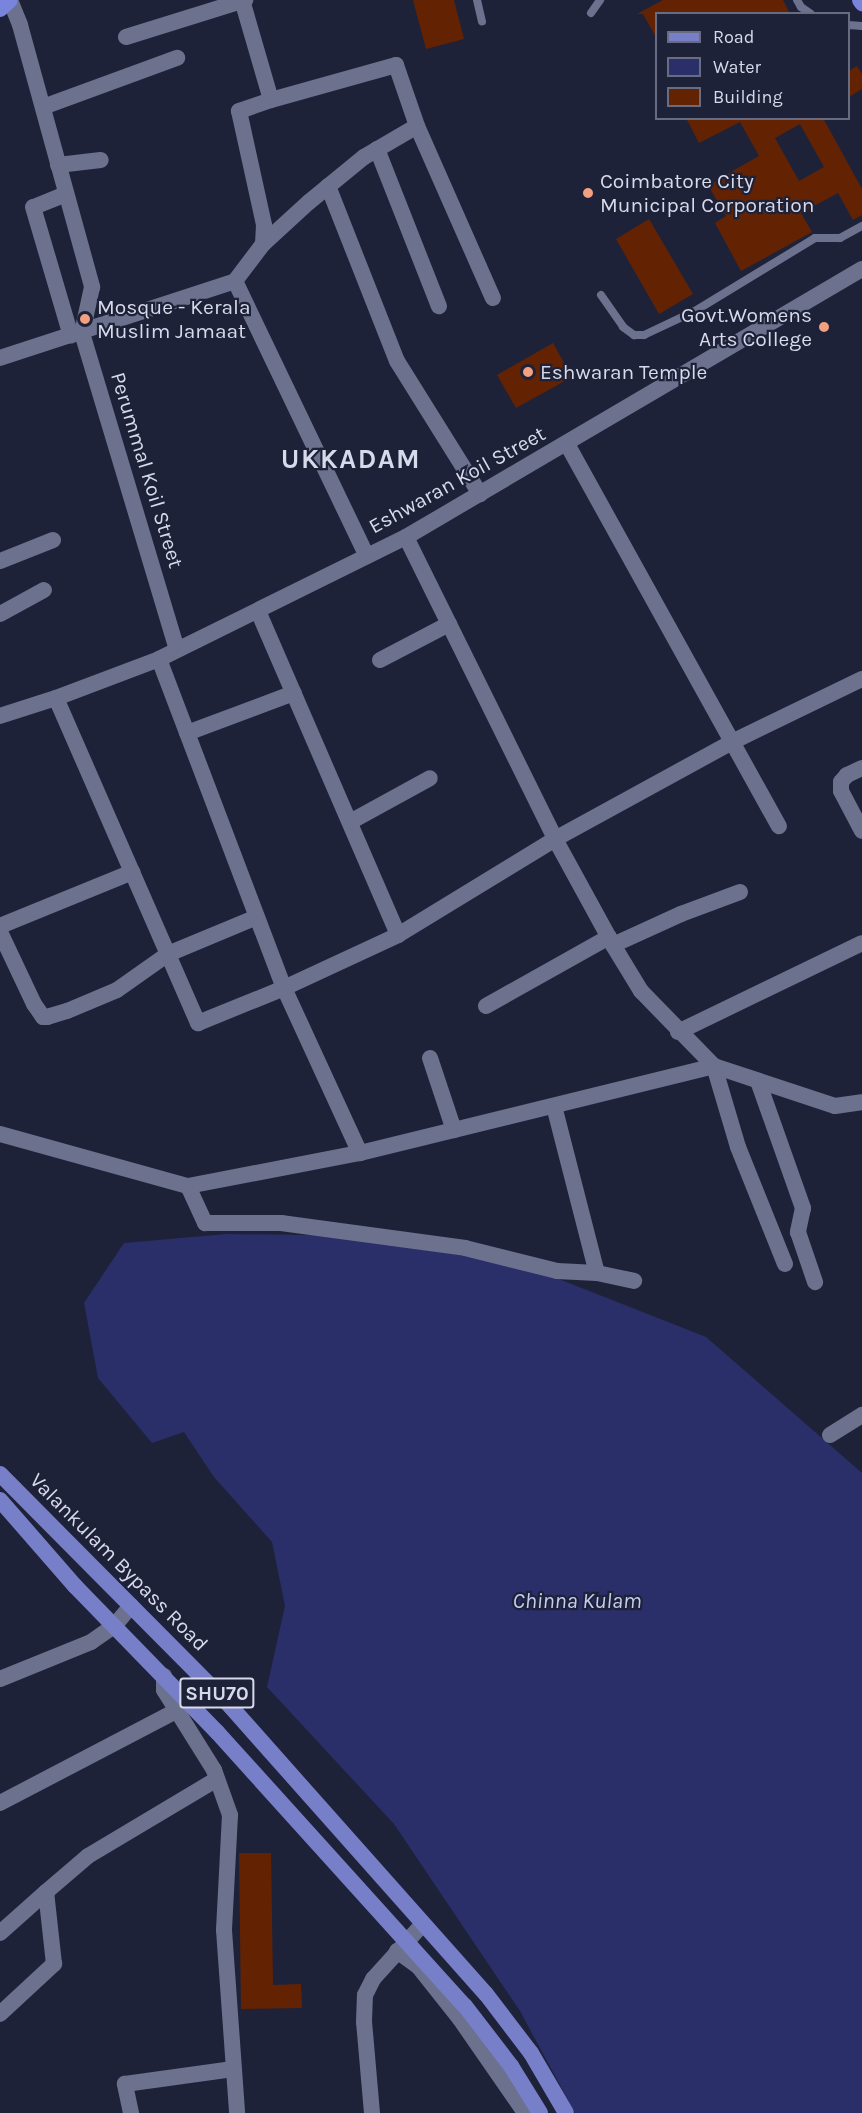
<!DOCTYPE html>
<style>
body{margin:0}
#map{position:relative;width:862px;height:2113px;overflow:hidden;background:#1e2239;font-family:Karla,sans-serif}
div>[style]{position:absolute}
.water>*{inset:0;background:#2a2e69}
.building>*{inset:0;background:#632303}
.service>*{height:8px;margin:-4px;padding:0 4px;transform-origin:4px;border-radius:4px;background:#6c728d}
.minor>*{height:16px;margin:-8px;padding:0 8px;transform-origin:8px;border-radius:8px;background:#6c728d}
.tertiary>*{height:16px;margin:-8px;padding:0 8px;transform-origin:8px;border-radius:8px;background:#6c728d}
.primary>*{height:16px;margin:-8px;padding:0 8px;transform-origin:8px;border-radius:8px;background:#767fc8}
.trunk>*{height:16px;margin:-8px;padding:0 8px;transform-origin:8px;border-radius:8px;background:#7984dc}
.dots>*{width:16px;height:16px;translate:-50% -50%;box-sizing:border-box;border:3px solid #1e2239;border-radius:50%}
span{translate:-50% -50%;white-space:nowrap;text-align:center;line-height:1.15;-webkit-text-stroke:4.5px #1e2239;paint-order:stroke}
.shield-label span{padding:2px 4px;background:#1e2239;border:2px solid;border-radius:4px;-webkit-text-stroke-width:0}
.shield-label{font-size:20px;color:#d7daea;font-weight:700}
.poi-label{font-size:21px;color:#d7daea}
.left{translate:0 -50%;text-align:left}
.right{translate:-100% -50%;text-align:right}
.street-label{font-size:21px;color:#d7daea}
.water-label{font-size:22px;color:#c5ccf1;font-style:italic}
.district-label{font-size:27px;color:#d7daea;font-weight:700;letter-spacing:1.5px}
.legend{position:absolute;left:655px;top:12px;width:195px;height:108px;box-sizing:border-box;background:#1e2239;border:2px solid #686c80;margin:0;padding:8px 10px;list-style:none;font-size:18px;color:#d7daea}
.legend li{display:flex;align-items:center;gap:12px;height:30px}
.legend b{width:30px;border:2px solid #686c80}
</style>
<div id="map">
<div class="water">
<div style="clip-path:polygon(227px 1234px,376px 1236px,541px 1272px,706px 1337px,862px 1473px,862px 2113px,575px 2113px,520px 2011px,394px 1824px,267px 1687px,285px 1606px,272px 1542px,214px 1477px,184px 1432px,152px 1443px,98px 1378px,84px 1303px,124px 1243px)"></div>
</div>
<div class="building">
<div style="clip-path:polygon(413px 0,454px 0,464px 39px,426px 49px)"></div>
<div style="clip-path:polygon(663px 0,783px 0,790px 14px,657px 14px,657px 39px,643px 14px,637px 14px)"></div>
<div style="clip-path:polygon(857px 66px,862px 74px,862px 89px,849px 97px,849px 71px)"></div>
<div style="clip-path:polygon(evenodd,686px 118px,823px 118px,862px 189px,862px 215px,853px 220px,838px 193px,801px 213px,812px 232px,741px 271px,715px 223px,726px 216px,708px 185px,759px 156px,740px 122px,699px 143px,686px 118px,800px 124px,824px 167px,799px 181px,775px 138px,800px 124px)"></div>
<div style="clip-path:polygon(649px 219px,693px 294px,659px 314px,616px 239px)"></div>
<div style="clip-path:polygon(553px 343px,572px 377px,516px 408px,497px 375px)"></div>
<div style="clip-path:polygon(239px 1853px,271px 1853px,273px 1985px,301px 1984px,302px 2008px,241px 2009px)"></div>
</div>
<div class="service">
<div style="left:477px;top:0;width:22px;rotate:77deg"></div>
<div style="left:797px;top:0;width:8px;rotate:60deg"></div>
<div style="left:801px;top:7px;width:12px;rotate:35deg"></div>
<div style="left:591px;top:13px;width:16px;rotate:-55deg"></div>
<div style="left:848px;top:25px;width:14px;rotate:4deg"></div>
<div style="left:601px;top:295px;width:39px;rotate:55deg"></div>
<div style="left:623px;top:327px;width:14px;rotate:36deg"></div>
<div style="left:634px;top:335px;width:10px"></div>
<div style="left:644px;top:335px;width:56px;rotate:-25.2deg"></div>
<div style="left:695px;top:311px;width:140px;rotate:-31.3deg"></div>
<div style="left:815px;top:238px;width:25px"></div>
<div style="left:840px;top:238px;width:25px;rotate:-29deg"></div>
</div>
<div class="minor">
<div style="left:10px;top:0;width:27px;rotate:68deg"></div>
<div style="left:20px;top:25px;width:272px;rotate:74.6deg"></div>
<div style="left:92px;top:287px;width:47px;rotate:102.3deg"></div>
<div style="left:82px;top:333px;width:330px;rotate:73.3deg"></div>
<div style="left:242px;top:0;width:104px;rotate:73.8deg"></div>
<div style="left:271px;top:100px;width:34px;rotate:161deg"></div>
<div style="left:239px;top:111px;width:117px;rotate:77.6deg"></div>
<div style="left:264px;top:225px;width:19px;rotate:93deg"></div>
<div style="left:126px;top:37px;width:125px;rotate:-17.3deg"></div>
<div style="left:271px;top:100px;width:130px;rotate:-15.6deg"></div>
<div style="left:396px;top:65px;width:65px;rotate:71deg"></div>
<div style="left:417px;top:126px;width:188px;rotate:66.2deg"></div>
<div style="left:43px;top:107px;width:143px;rotate:-20.1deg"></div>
<div style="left:377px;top:149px;width:169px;rotate:68.5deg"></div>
<div style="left:58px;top:165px;width:43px;rotate:-6.6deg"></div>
<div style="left:328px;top:186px;width:188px;rotate:68.5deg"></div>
<div style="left:397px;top:361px;width:157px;rotate:58deg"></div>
<div style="left:66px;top:194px;width:35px;rotate:158deg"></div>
<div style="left:33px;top:207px;width:134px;rotate:73.6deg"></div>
<div style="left:235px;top:281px;width:305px;rotate:64.4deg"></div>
<div style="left:0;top:358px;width:247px;rotate:-18.1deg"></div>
<div style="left:235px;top:281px;width:46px;rotate:-52.9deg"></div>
<div style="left:263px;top:244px;width:62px;rotate:-42.4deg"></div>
<div style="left:309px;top:202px;width:71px;rotate:-39.3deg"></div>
<div style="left:364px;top:157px;width:61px;rotate:-30.3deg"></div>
<div style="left:567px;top:444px;width:437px;rotate:61deg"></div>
<div style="left:406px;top:537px;width:337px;rotate:63.7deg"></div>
<div style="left:555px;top:839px;width:121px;rotate:61.3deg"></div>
<div style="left:613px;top:945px;width:54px;rotate:58.7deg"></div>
<div style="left:641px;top:991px;width:105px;rotate:45.8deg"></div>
<div style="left:714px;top:1066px;width:84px;rotate:73.5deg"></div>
<div style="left:738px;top:1147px;width:126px;rotate:68.1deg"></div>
<div style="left:0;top:561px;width:57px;rotate:-21.6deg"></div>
<div style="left:258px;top:611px;width:353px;rotate:66.6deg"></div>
<div style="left:0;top:614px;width:50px;rotate:-28.6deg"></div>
<div style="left:159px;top:659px;width:352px;rotate:69.2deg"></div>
<div style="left:284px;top:988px;width:182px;rotate:65.3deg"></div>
<div style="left:380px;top:660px;width:78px;rotate:-27.6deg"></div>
<div style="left:56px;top:698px;width:355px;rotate:66.4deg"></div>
<div style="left:198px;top:1023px;width:93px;rotate:-22.1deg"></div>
<div style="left:284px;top:988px;width:126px;rotate:-24.9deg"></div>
<div style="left:398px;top:935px;width:184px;rotate:-31.4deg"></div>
<div style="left:555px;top:839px;width:202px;rotate:-28.7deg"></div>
<div style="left:732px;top:742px;width:144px;rotate:-25.9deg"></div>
<div style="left:0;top:716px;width:59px;rotate:-17.8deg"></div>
<div style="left:56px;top:698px;width:110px;rotate:-20.7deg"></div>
<div style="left:159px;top:659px;width:275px;rotate:-26.3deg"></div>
<div style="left:406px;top:537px;width:529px;rotate:-30.44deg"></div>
<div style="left:187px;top:733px;width:114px;rotate:-20.5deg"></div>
<div style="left:862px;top:768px;width:17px;rotate:155deg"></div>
<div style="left:847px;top:775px;width:9px;rotate:131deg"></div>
<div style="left:841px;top:782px;width:9px;rotate:90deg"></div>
<div style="left:841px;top:791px;width:45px;rotate:62.3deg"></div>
<div style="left:350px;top:822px;width:91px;rotate:-28.8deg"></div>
<div style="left:0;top:926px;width:143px;rotate:-22.2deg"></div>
<div style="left:0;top:932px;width:80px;rotate:64.7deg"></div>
<div style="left:34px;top:1004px;width:16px;rotate:55deg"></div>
<div style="left:43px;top:1017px;width:4px"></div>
<div style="left:47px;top:1017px;width:21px;rotate:-17deg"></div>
<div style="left:67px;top:1011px;width:54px;rotate:-22.8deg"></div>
<div style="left:117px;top:990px;width:62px;rotate:-35.2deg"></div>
<div style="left:168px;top:954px;width:96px;rotate:-22.6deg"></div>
<div style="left:613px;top:945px;width:75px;rotate:-24.5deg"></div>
<div style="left:681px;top:914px;width:63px;rotate:-20.4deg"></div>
<div style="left:486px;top:1006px;width:141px;rotate:-29.3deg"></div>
<div style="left:678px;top:1032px;width:204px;rotate:-25.8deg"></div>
<div style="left:430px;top:1058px;width:76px;rotate:71.6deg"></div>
<div style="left:758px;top:1081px;width:135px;rotate:70.5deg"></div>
<div style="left:803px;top:1208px;width:25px;rotate:102deg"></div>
<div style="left:798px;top:1232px;width:53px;rotate:71.2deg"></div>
<div style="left:554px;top:1106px;width:172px;rotate:75.6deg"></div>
<div style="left:188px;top:1186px;width:41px;rotate:65.3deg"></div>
<div style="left:205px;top:1223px;width:76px"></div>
<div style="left:281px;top:1223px;width:186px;rotate:7.7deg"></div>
<div style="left:465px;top:1248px;width:95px;rotate:14deg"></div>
<div style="left:557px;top:1271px;width:40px;rotate:2.9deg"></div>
<div style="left:597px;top:1273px;width:38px;rotate:12deg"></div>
<div style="left:830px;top:1435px;width:38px;rotate:-32deg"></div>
<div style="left:164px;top:1676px;width:14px;rotate:90deg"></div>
<div style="left:164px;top:1690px;width:94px;rotate:58deg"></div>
<div style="left:214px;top:1770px;width:48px;rotate:70.4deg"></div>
<div style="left:230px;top:1815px;width:115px;rotate:93deg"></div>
<div style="left:224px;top:1930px;width:183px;rotate:85.9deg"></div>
<div style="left:0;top:1679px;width:98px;rotate:-22.1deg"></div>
<div style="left:91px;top:1642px;width:29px;rotate:-35deg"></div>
<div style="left:115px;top:1625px;width:25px;rotate:-50deg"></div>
<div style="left:0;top:1803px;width:201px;rotate:-27.6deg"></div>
<div style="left:0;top:1933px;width:62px;rotate:-41.7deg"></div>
<div style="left:397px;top:1951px;width:26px;rotate:36deg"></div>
<div style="left:418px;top:1966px;width:68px;rotate:51.6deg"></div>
<div style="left:460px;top:2019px;width:114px;rotate:55.3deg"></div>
<div style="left:0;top:2014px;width:74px;rotate:-42.8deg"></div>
<div style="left:54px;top:1964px;width:72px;rotate:-96.3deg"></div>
<div style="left:46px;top:1892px;width:55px;rotate:-40.6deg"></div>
<div style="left:88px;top:1856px;width:150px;rotate:-30.8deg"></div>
<div style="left:131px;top:2113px;width:30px;rotate:-102deg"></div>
<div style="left:125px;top:2084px;width:109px;rotate:-7.9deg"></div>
<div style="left:372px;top:2113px;width:91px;rotate:-95deg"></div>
<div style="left:364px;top:2022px;width:27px;rotate:-88deg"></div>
<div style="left:365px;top:1995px;width:18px;rotate:-63deg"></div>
<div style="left:373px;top:1979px;width:73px;rotate:-47.8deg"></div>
</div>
<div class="tertiary">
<div style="left:0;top:1134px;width:195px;rotate:15.5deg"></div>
<div style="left:188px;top:1186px;width:175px;rotate:-10.9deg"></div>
<div style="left:360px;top:1153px;width:365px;rotate:-13.8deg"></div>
<div style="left:714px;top:1066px;width:127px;rotate:18.3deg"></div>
<div style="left:835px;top:1106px;width:27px;rotate:-8deg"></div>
</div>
<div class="primary">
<div style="left:0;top:1474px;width:328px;rotate:45.2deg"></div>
<div style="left:231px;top:1707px;width:384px;rotate:48.4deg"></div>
<div style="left:486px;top:1994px;width:74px;rotate:52.7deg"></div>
<div style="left:531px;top:2053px;width:69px;rotate:59.7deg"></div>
<div style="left:0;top:1500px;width:114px;rotate:48.9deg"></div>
<div style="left:75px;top:1586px;width:204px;rotate:45.8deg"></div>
<div style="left:217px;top:1732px;width:370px;rotate:47.9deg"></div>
<div style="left:465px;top:2006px;width:76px;rotate:52.5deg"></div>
<div style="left:511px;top:2066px;width:55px;rotate:58.3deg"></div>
</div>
<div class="trunk">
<div style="left:860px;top:0;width:4px;rotate:56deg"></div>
<div style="left:0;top:9px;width:13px;rotate:-42deg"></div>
</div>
<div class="dots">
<div style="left:588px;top:193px;background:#f2a07f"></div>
<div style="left:85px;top:319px;background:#f2a07f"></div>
<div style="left:824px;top:327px;background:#f2a07f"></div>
<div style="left:528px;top:372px;background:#f2a07f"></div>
</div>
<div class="shield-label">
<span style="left:217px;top:1693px">SHU70</span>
</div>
<div class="poi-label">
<span class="left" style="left:600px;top:193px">Coimbatore City<br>Municipal Corporation</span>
<span class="left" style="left:97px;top:319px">Mosque - Kerala<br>Muslim Jamaat</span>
<span class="right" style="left:812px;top:327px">Govt.Womens<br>Arts College</span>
<span class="left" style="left:540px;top:372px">Eshwaran Temple</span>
</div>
<div class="street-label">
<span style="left:147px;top:470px;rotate:73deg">Perummal Koil Street</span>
<span style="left:457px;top:480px;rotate:-29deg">Eshwaran Koil Street</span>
<span style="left:119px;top:1562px;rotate:45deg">Valankulam Bypass Road</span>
</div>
<div class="water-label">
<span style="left:577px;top:1602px">Chinna Kulam</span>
</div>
<div class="district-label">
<span style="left:351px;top:460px">UKKADAM</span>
</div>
<ul class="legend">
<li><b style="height:8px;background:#767fc8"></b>Road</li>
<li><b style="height:16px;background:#2a2e69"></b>Water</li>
<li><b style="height:16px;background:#632303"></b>Building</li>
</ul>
</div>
